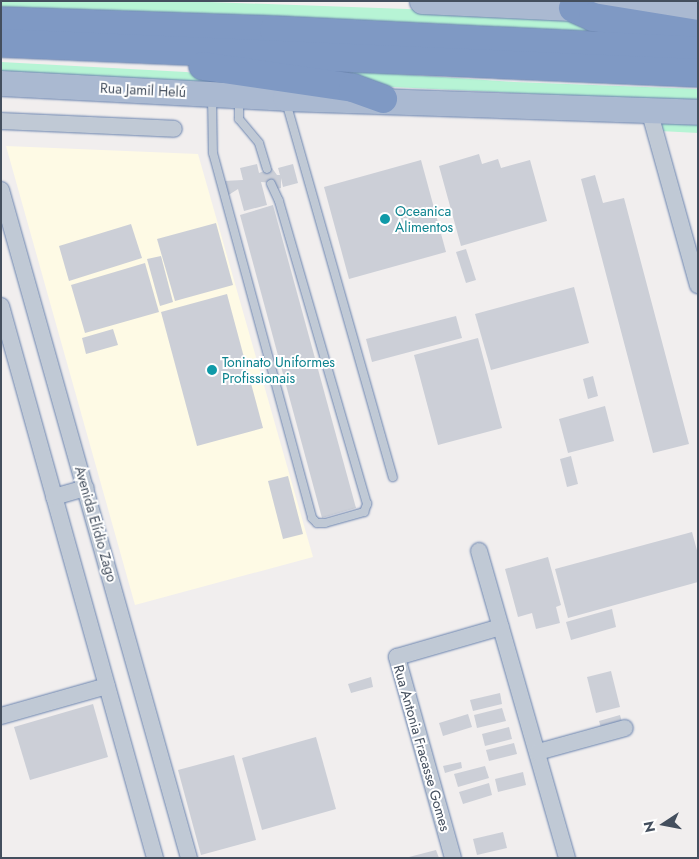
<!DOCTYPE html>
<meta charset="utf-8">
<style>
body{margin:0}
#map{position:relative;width:699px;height:859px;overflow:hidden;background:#f1eeee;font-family:Jost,sans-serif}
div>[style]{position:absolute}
.commercial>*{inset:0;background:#fefae5}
.green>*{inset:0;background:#b7f4d5}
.building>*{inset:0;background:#cccfd7}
.roads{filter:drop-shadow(0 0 1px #6b84af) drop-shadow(0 0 1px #6b84af)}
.lane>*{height:8px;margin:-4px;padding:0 4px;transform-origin:4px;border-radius:4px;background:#c0c9d5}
.street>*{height:16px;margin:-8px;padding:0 8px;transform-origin:8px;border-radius:8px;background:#c0c9d5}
.primary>*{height:25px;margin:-12.5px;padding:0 12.5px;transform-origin:12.5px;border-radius:12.5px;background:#aab9d1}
.highway>*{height:28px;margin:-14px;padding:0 14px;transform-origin:14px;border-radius:14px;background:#7f99c4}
.dots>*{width:14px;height:14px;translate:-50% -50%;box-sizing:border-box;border:2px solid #fff;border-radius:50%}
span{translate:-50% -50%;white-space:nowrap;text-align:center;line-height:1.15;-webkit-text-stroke:4px #fff;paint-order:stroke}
.street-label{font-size:14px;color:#444f5e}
.culture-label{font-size:14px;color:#0d838f}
.left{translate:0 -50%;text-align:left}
.frame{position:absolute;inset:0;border:2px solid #444f5e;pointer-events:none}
.north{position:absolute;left:639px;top:799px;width:50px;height:50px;-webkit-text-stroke:4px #fff;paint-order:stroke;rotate:259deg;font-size:14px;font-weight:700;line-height:20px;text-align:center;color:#444f5e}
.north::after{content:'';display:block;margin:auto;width:18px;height:22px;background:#444f5e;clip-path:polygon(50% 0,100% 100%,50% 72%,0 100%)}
</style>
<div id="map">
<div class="commercial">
<div style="clip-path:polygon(6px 146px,198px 154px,313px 557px,135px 605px)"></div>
</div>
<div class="green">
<div style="clip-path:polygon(1px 1px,182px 1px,407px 9px,544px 16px,651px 35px,650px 38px,440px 24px,1px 7px)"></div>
<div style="clip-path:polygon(1px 62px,186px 72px,275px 84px,1px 75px)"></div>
<div style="clip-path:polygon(313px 68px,514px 82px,698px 89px,698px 102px,392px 87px,322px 75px)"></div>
<div style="clip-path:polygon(659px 123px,698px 125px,698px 133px,660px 131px)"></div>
</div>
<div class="building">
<div style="clip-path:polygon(479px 154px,482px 164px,498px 159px,501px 168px,530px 160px,547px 221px,461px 246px,439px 166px)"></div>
<div style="clip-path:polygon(421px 160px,446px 252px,349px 279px,324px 187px)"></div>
<div style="clip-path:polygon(257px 164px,259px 173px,272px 168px,277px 175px,280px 175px,278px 168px,293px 164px,298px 183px,283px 187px,281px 178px,281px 188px,276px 189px,274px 183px,261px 182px,267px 205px,244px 211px,238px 189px,227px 196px,223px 181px,243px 180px,240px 168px)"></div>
<div style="clip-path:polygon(595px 175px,603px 203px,624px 198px,689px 444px,653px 453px,581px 179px)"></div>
<div style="clip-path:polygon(273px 205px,356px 508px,322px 518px,240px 215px)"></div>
<div style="clip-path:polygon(216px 223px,233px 285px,175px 301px,157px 239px)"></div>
<div style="clip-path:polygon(131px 224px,142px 258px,69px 281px,59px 246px)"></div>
<div style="clip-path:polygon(466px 249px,476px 280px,466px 283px,456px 252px)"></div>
<div style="clip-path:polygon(161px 256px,173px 302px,160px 306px,147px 259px)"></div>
<div style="clip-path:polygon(145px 263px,159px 312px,85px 333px,71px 285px)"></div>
<div style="clip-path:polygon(574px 287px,589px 343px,491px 370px,475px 314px)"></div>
<div style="clip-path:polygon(227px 294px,263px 428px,197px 446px,161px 312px)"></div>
<div style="clip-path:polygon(456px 316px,462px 338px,372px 362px,366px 339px)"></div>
<div style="clip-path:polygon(113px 329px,118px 345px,86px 354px,82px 338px)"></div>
<div style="clip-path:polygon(478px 338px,502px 428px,438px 445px,414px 355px)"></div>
<div style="clip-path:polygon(593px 376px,598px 396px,588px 399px,583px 379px)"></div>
<div style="clip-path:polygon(605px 406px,614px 441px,568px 453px,559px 419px)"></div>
<div style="clip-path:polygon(571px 456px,578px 484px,567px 487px,560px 459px)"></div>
<div style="clip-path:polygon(288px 476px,303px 534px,283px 539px,268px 481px)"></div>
<div style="clip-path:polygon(692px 532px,698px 554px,698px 582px,568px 618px,555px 569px)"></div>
<div style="clip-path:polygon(548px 557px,561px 605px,556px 607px,560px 623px,536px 629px,532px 613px,518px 617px,505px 569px)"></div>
<div style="clip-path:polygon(612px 609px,616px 627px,571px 640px,566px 622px)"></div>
<div style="clip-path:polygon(611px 671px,620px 707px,596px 713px,587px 677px)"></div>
<div style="clip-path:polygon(371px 677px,373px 687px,351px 693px,348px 684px)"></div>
<div style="clip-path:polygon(500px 693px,502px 704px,473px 711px,470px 700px)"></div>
<div style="clip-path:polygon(93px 704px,108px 757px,30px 780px,14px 727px)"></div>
<div style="clip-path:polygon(502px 708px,506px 721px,477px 728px,474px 715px)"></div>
<div style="clip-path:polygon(468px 714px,472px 727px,443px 736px,439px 723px)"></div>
<div style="clip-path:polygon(620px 715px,622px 722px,601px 728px,599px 721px)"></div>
<div style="clip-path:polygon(509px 727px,512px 739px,485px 746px,482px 734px)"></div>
<div style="clip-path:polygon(316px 737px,336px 809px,262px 830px,242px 758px)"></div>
<div style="clip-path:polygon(514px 743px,517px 754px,489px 761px,486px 750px)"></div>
<div style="clip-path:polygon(234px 755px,256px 840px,201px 855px,178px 770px)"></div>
<div style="clip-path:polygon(461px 762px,462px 768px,445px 773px,443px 766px)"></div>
<div style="clip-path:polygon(485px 766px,489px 778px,458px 787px,454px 774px)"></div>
<div style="clip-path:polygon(523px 772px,526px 785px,498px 792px,495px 779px)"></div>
<div style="clip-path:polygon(489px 783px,492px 795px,463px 804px,459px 792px)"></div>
<div style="clip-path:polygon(503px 832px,507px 848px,477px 855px,473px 839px)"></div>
<div style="clip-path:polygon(436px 850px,439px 858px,409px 858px,409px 857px)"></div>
</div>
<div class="roads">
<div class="lane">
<div style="left:212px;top:98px;width:55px;rotate:89deg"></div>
<div style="left:213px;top:153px;width:378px;rotate:74.8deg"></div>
<div style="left:312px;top:518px;width:7px;rotate:45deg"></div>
<div style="left:317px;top:523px;width:8px"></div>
<div style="left:325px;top:523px;width:41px;rotate:-15.8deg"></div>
<div style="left:364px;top:512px;width:9px;rotate:-69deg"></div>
<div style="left:367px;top:504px;width:316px;rotate:-106.2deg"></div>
<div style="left:279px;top:201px;width:19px;rotate:-115deg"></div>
<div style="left:239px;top:99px;width:20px;rotate:90deg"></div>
<div style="left:239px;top:119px;width:31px;rotate:50deg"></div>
<div style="left:259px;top:143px;width:27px;rotate:73deg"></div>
<div style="left:286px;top:102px;width:390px;rotate:74.1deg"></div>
</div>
<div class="street">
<div style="left:649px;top:110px;width:182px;rotate:74.4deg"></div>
<div style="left:1px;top:121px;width:173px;rotate:2.6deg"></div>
<div style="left:1px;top:190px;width:694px;rotate:74.28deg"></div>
<div style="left:1px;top:306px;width:573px;rotate:74.41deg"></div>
<div style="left:54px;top:497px;width:33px;rotate:-16deg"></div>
<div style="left:479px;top:551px;width:319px;rotate:74deg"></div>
<div style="left:1px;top:716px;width:110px;rotate:-15.8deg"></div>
<div style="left:538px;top:752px;width:90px;rotate:-15.4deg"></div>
<div style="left:453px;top:858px;width:209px;rotate:-105.6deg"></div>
<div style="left:397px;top:657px;width:108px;rotate:-16.1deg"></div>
</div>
<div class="primary">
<div style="left:422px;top:1px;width:276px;rotate:2.7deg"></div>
<div style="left:1px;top:83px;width:284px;rotate:3deg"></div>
<div style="left:285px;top:98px;width:413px;rotate:1.9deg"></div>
</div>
<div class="highway">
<div style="left:573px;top:8px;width:22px;rotate:24deg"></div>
<div style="left:593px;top:17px;width:106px;rotate:9.2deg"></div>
<div style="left:1px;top:21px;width:273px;rotate:1.9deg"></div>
<div style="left:274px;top:30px;width:425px;rotate:2.8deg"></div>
<div style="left:1px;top:43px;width:698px;rotate:2.46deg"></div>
<div style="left:203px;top:66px;width:152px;rotate:8.3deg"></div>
<div style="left:353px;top:88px;width:32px;rotate:20deg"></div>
</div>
</div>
<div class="dots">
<div style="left:385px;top:219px;background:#0f9aa8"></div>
<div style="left:212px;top:370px;background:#0f9aa8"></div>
</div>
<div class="street-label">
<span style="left:143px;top:90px;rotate:3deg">Rua Jamil Helú</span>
<span style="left:96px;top:524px;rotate:74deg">Avenida Elídio Zago</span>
<span style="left:422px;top:748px;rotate:74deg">Rua Antonia Fracasse Gomes</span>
</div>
<div class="culture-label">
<span class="left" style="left:395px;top:219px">Oceanica<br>Alimentos</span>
<span class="left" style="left:222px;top:370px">Toninato Uniformes<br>Profissionais</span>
</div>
<div class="frame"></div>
<div class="north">N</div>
</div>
